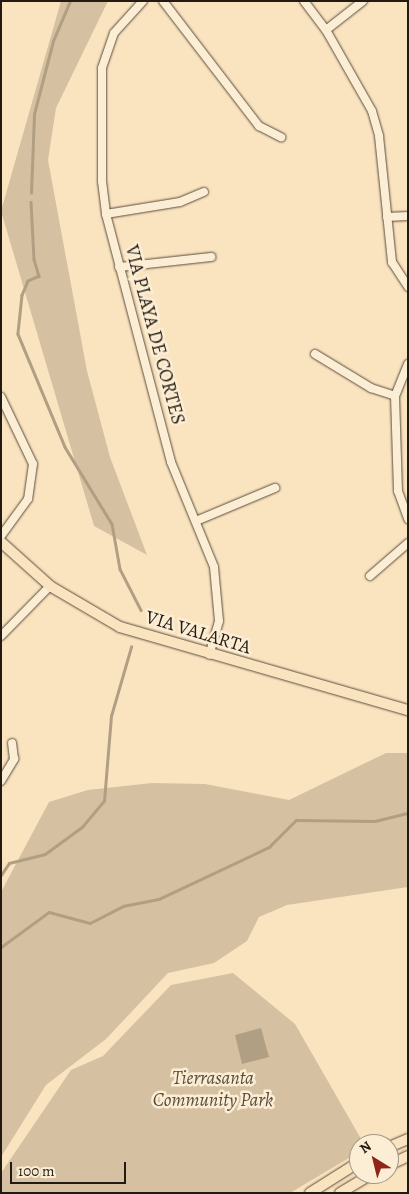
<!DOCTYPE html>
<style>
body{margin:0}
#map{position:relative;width:409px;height:1194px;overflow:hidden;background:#fae3bf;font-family:Alegreya,serif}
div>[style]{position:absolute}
.green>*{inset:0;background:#d5c1a1}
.water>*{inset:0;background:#b19f84}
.stream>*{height:2.5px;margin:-1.25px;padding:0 1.25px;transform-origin:1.25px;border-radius:1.25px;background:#b19f84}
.roads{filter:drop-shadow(0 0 1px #594d3c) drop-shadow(0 0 1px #594d3c)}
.minor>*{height:8px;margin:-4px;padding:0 4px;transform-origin:4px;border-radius:4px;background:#fcedd5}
.major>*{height:10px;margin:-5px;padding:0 5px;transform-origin:5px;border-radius:5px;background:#fae3bf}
span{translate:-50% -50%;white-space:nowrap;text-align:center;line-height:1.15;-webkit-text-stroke:5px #fcedd5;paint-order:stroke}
.street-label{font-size:19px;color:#231b11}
.park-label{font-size:19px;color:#584d3c;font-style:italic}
.frame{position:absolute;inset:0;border:2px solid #231b11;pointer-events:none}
.north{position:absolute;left:349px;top:1134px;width:50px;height:50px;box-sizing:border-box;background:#fcedd5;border:1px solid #a59987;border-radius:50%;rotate:324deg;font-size:14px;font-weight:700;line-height:20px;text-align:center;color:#231b11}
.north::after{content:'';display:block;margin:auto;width:18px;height:22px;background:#8f2418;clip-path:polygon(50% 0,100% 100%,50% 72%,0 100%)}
.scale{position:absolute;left:10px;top:1162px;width:116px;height:22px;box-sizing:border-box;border:2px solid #231b11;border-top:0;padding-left:6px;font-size:15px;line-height:18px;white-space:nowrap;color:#231b11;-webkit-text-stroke:4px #fcedd5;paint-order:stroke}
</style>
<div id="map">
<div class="green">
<div style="clip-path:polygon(61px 1px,108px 1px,56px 108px,48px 160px,87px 371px,110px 457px,147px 555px,94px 526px,1px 211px)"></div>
<div style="clip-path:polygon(386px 753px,408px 753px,408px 887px,287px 905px,259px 917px,247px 941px,214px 963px,168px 973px,106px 1039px,46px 1085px,1px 1157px,1px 892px,49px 802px,88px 790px,152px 783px,205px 784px,289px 800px)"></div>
<div style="clip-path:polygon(233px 973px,295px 1024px,364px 1144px,359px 1144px,359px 1152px,290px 1193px,1px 1193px,1px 1173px,71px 1070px,103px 1056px,171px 985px)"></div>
</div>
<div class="water">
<div style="clip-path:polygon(261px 1028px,269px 1057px,242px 1064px,235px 1035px)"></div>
</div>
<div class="stream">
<div style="left:31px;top:193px;width:79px;rotate:-87.8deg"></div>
<div style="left:34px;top:114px;width:75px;rotate:-75.4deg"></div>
<div style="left:53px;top:41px;width:43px;rotate:-67deg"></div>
<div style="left:31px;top:202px;width:57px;rotate:87deg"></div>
<div style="left:34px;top:259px;width:18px;rotate:74deg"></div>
<div style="left:39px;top:276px;width:12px;rotate:156deg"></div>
<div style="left:28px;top:281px;width:15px;rotate:113deg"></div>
<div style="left:22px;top:295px;width:39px;rotate:96deg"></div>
<div style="left:18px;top:334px;width:122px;rotate:67.4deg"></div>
<div style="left:65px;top:447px;width:90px;rotate:58.6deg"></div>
<div style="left:112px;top:524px;width:46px;rotate:79.9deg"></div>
<div style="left:120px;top:569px;width:46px;rotate:62.9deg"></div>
<div style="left:1px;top:875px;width:14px;rotate:-56deg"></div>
<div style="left:9px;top:863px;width:37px;rotate:-14deg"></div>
<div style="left:45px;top:854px;width:46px;rotate:-36.1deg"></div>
<div style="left:82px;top:827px;width:34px;rotate:-50deg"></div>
<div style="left:104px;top:801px;width:85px;rotate:-85.3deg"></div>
<div style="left:111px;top:716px;width:72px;rotate:-73.8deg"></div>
<div style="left:1px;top:947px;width:59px;rotate:-36.1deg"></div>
<div style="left:49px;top:912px;width:42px;rotate:15deg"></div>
<div style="left:90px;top:923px;width:37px;rotate:-27deg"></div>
<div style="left:123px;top:906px;width:37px;rotate:-11deg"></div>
<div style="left:159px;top:899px;width:122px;rotate:-25.3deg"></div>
<div style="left:269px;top:847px;width:38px;rotate:-45deg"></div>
<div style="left:296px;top:820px;width:79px;rotate:0.7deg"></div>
<div style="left:375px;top:821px;width:34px;rotate:-14deg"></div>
</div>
<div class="roads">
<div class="minor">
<div style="left:143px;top:1px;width:43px;rotate:132.2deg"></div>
<div style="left:114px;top:33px;width:37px;rotate:109deg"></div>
<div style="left:102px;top:68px;width:113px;rotate:90deg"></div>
<div style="left:102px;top:181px;width:33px;rotate:83deg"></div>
<div style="left:106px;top:214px;width:256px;rotate:75.3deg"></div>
<div style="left:171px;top:462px;width:113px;rotate:67.7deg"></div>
<div style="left:214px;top:567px;width:54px;rotate:84.7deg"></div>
<div style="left:219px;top:621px;width:35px;rotate:106deg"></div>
<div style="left:163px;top:1px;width:158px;rotate:52.5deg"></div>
<div style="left:259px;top:126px;width:25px;rotate:27deg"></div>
<div style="left:304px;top:1px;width:36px;rotate:53deg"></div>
<div style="left:326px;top:30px;width:93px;rotate:60.4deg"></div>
<div style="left:372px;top:111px;width:26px;rotate:74deg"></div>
<div style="left:379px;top:136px;width:127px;rotate:84.1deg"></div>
<div style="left:392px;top:262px;width:30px;rotate:57deg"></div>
<div style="left:326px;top:30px;width:47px;rotate:-38.1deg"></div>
<div style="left:106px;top:214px;width:75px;rotate:-9.2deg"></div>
<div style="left:180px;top:202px;width:26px;rotate:-23deg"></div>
<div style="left:387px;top:217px;width:21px;rotate:-3deg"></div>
<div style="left:119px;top:267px;width:93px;rotate:-6.2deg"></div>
<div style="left:315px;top:354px;width:66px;rotate:31.3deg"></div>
<div style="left:371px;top:388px;width:25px;rotate:18deg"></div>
<div style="left:408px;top:364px;width:35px;rotate:112deg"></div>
<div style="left:395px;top:396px;width:95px;rotate:88.2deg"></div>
<div style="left:398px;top:491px;width:30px;rotate:70deg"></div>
<div style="left:1px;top:397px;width:74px;rotate:64.5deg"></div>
<div style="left:33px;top:464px;width:35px;rotate:98deg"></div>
<div style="left:28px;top:499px;width:46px;rotate:126.1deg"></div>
<div style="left:196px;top:521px;width:86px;rotate:-22.7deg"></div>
<div style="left:370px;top:576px;width:50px;rotate:-41deg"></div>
<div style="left:1px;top:636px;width:70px;rotate:-45.6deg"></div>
<div style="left:1px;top:781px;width:26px;rotate:-59deg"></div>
<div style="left:14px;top:759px;width:16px;rotate:-97deg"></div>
</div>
<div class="major">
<div style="left:1px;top:542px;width:66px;rotate:41.9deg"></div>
<div style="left:50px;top:586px;width:81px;rotate:30.4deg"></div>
<div style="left:120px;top:627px;width:300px;rotate:16.1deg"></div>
<div style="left:389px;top:1147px;width:21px;rotate:-23deg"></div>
<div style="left:389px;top:1165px;width:21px;rotate:-25deg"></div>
<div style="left:310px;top:1193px;width:58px;rotate:-32.3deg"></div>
<div style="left:340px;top:1193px;width:37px;rotate:-31deg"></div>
</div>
</div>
<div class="street-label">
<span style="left:154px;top:335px;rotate:75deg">VIA PLAYA DE CORTES</span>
<span style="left:198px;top:633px;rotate:17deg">VIA VALARTA</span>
</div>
<div class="park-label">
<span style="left:213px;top:1090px">Tierrasanta<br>Community Park</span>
</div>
<div class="frame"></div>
<div class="north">N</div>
<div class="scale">100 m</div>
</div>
